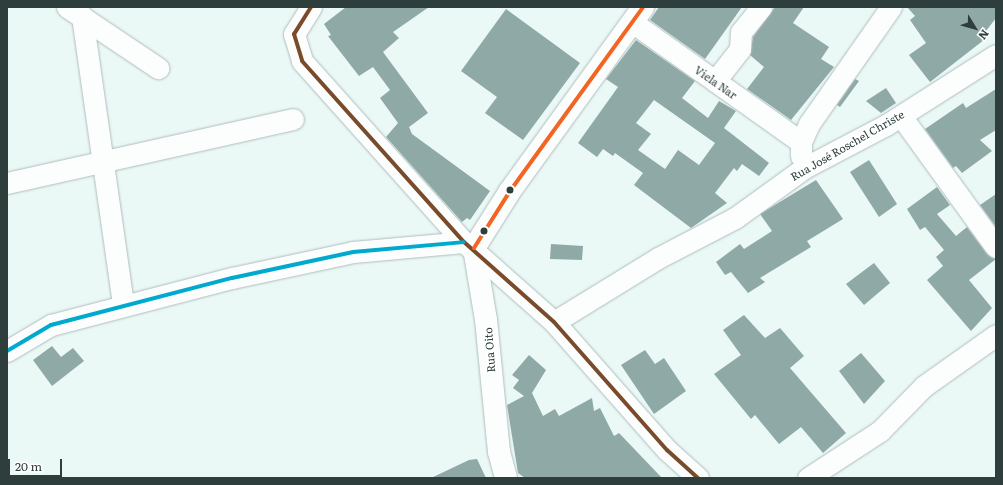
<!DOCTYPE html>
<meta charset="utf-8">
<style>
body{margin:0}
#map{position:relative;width:1003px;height:485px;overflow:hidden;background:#eaf8f6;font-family:Literata,serif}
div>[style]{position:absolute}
.building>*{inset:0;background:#8fa9a7}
.roads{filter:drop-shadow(0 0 1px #afbdbc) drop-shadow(0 0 1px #afbdbc)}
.minor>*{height:21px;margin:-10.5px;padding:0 10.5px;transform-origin:10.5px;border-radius:10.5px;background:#fcfefe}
.major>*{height:22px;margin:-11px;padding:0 11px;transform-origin:11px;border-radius:11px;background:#fcfefe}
.bus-1>*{height:4px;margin:-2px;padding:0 2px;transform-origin:2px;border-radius:2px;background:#7a4b2a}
.bus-2>*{height:4px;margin:-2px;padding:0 2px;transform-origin:2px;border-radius:2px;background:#f26522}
.bus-3>*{height:4px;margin:-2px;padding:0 2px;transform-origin:2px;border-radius:2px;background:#00a9ce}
.dots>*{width:11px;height:11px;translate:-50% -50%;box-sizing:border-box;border:2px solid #fff;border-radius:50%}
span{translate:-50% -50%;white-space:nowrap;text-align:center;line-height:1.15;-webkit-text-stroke:4px #fff;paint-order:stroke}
.street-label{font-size:11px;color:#2d3e3d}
.frame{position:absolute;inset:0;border:8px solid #2d3e3d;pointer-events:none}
.north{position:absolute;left:955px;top:8px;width:40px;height:40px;-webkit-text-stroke:3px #fff;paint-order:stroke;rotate:127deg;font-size:11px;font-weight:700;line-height:16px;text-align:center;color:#2d3e3d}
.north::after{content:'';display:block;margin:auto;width:14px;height:18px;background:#2d3e3d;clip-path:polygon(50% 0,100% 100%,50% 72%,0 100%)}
.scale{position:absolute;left:8px;top:459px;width:54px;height:18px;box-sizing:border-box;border:2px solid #2d3e3d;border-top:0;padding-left:5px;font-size:12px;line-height:14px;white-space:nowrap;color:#2d3e3d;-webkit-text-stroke:3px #fff;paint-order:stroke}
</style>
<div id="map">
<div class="building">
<div style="clip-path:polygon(346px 7px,429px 7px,393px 32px,399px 38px,383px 52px,428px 113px,409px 127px,412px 134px,490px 191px,470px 220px,467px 218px,462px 222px,386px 137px,398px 123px,380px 98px,390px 90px,373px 67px,359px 76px,328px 36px,331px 35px,324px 24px)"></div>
<div style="clip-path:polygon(659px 7px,742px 7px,705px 59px,650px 20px)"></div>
<div style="clip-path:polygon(775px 7px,804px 7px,793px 23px,829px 47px,821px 59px,834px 67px,791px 120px,747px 89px,764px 67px,750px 55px,753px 37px)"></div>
<div style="clip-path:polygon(907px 7px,996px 7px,996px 18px,986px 31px,989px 36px,930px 82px,909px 55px,926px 43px,910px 20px,915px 16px)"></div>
<div style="clip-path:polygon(506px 9px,580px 63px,523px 140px,485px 113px,497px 97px,461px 71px)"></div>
<div style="clip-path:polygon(evenodd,636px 40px,695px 81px,682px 98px,708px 118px,719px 101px,736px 111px,724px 128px,769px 163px,759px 176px,742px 164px,737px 171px,734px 168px,715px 193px,727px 203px,691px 228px,634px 185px,643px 173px,615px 153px,613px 156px,603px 149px,597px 157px,578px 143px,618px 87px,606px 79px,636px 40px,654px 100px,715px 143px,699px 165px,678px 150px,665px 169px,638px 150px,651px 134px,636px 123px,654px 100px)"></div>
<div style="clip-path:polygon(855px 79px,859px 81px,840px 107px,837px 105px)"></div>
<div style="clip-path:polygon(886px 88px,896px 103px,881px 113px,866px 101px)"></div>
<div style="clip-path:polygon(996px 89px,996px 130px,980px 140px,992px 151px,962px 173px,956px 166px,953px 168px,925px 129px,963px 103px,966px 108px)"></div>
<div style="clip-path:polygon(869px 160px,897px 204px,879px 217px,850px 172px)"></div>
<div style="clip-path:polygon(816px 180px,843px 219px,807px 241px,811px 247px,760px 278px,765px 282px,748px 293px,731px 272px,725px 275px,716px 262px,740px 244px,744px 249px,772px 231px,760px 214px)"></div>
<div style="clip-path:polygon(937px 187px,950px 205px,937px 214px,956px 236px,967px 227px,987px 254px,996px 259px,969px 280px,992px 308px,971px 331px,927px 280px,943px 266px,936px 257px,944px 250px,925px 227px,920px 230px,907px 209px)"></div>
<div style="clip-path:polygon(996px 194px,996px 227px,980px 205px)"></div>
<div style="clip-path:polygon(551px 244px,583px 246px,582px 260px,550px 259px)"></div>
<div style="clip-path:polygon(874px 263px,890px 283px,864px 305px,846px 284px)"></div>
<div style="clip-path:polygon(744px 315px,765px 338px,780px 328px,804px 356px,790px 368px,846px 433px,823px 453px,801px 427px,779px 444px,755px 415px,751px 419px,714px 374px,741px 355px,723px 330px)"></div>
<div style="clip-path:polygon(52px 346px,61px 357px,73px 348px,84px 361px,52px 386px,33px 360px)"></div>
<div style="clip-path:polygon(645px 350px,655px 364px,664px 358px,686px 391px,654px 414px,621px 365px)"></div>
<div style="clip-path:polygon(861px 353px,885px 381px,864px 404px,839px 371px)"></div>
<div style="clip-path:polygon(529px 355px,546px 370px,532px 393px,543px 416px,555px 409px,559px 416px,592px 398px,594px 411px,600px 408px,614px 436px,619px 433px,662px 478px,525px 478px,518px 473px,507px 405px,524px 396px,513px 388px,519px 380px,512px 375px)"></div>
<div style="clip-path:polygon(477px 459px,486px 478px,431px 478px,469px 460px)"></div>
</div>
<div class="roads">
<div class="minor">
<div style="left:67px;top:7px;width:110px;rotate:33.8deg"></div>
<div style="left:311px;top:7px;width:32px;rotate:122deg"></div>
<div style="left:294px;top:34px;width:28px;rotate:73deg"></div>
<div style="left:302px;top:61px;width:243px;rotate:48.2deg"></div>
<div style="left:464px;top:242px;width:120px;rotate:41.6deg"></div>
<div style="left:554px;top:322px;width:171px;rotate:48.6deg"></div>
<div style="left:667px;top:450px;width:42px;rotate:42.1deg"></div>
<div style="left:82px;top:16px;width:292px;rotate:81.9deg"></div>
<div style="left:632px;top:22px;width:207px;rotate:35.4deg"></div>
<div style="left:715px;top:81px;width:41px;rotate:-52deg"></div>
<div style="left:740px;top:49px;width:17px;rotate:-87deg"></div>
<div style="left:741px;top:32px;width:32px;rotate:-51deg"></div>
<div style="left:901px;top:116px;width:162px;rotate:54.1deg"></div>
<div style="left:801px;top:156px;width:14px;rotate:-90deg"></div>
<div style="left:801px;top:142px;width:20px;rotate:-66deg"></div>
<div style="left:809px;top:124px;width:143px;rotate:-55deg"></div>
<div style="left:7px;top:183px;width:293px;rotate:-12.6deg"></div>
<div style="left:554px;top:322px;width:122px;rotate:-31.6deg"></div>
<div style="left:658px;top:258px;width:87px;rotate:-27.5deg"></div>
<div style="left:735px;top:218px;width:85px;rotate:-35.9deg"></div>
<div style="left:804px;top:168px;width:93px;rotate:-27.7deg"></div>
<div style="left:886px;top:125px;width:130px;rotate:-32.5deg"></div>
<div style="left:7px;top:351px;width:51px;rotate:-30.6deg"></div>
<div style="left:51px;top:325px;width:187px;rotate:-14.6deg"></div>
<div style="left:232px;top:278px;width:124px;rotate:-12.1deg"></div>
<div style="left:353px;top:252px;width:111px;rotate:-5.1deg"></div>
<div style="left:808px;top:478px;width:86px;rotate:-33.1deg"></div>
<div style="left:880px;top:431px;width:63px;rotate:-45.6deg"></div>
<div style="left:924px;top:386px;width:88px;rotate:-35.3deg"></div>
</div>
<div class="major">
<div style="left:506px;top:478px;width:27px;rotate:-105deg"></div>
<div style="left:499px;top:452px;width:133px;rotate:-95.6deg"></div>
<div style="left:486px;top:320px;width:73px;rotate:-99.5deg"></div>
<div style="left:474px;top:248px;width:67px;rotate:-57.7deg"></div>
<div style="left:510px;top:191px;width:227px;rotate:-54.1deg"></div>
</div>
</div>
<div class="bus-1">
<div style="left:311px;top:7px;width:32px;rotate:122deg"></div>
<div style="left:294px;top:34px;width:28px;rotate:73deg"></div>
<div style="left:302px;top:61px;width:243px;rotate:48.2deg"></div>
<div style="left:464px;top:242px;width:120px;rotate:41.6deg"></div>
<div style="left:554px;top:322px;width:171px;rotate:48.6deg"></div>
<div style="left:667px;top:450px;width:42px;rotate:42.1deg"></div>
</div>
<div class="bus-2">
<div style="left:474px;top:248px;width:67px;rotate:-57.7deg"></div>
<div style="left:510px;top:191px;width:227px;rotate:-54.1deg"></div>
</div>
<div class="bus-3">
<div style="left:7px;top:351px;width:51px;rotate:-30.6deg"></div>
<div style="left:51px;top:325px;width:187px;rotate:-14.6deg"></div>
<div style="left:232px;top:278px;width:124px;rotate:-12.1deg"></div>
<div style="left:353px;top:252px;width:111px;rotate:-5.1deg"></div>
</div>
<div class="dots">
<div style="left:510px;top:190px;background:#2d3e3d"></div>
<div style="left:484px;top:231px;background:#2d3e3d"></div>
</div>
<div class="street-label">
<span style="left:716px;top:82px;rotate:35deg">Viela Nar</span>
<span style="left:847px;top:145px;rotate:-30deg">Rua José Roschel Christe</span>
<span style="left:489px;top:350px;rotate:-94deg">Rua Oito</span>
</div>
<div class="frame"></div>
<div class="north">N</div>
<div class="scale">20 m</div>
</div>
